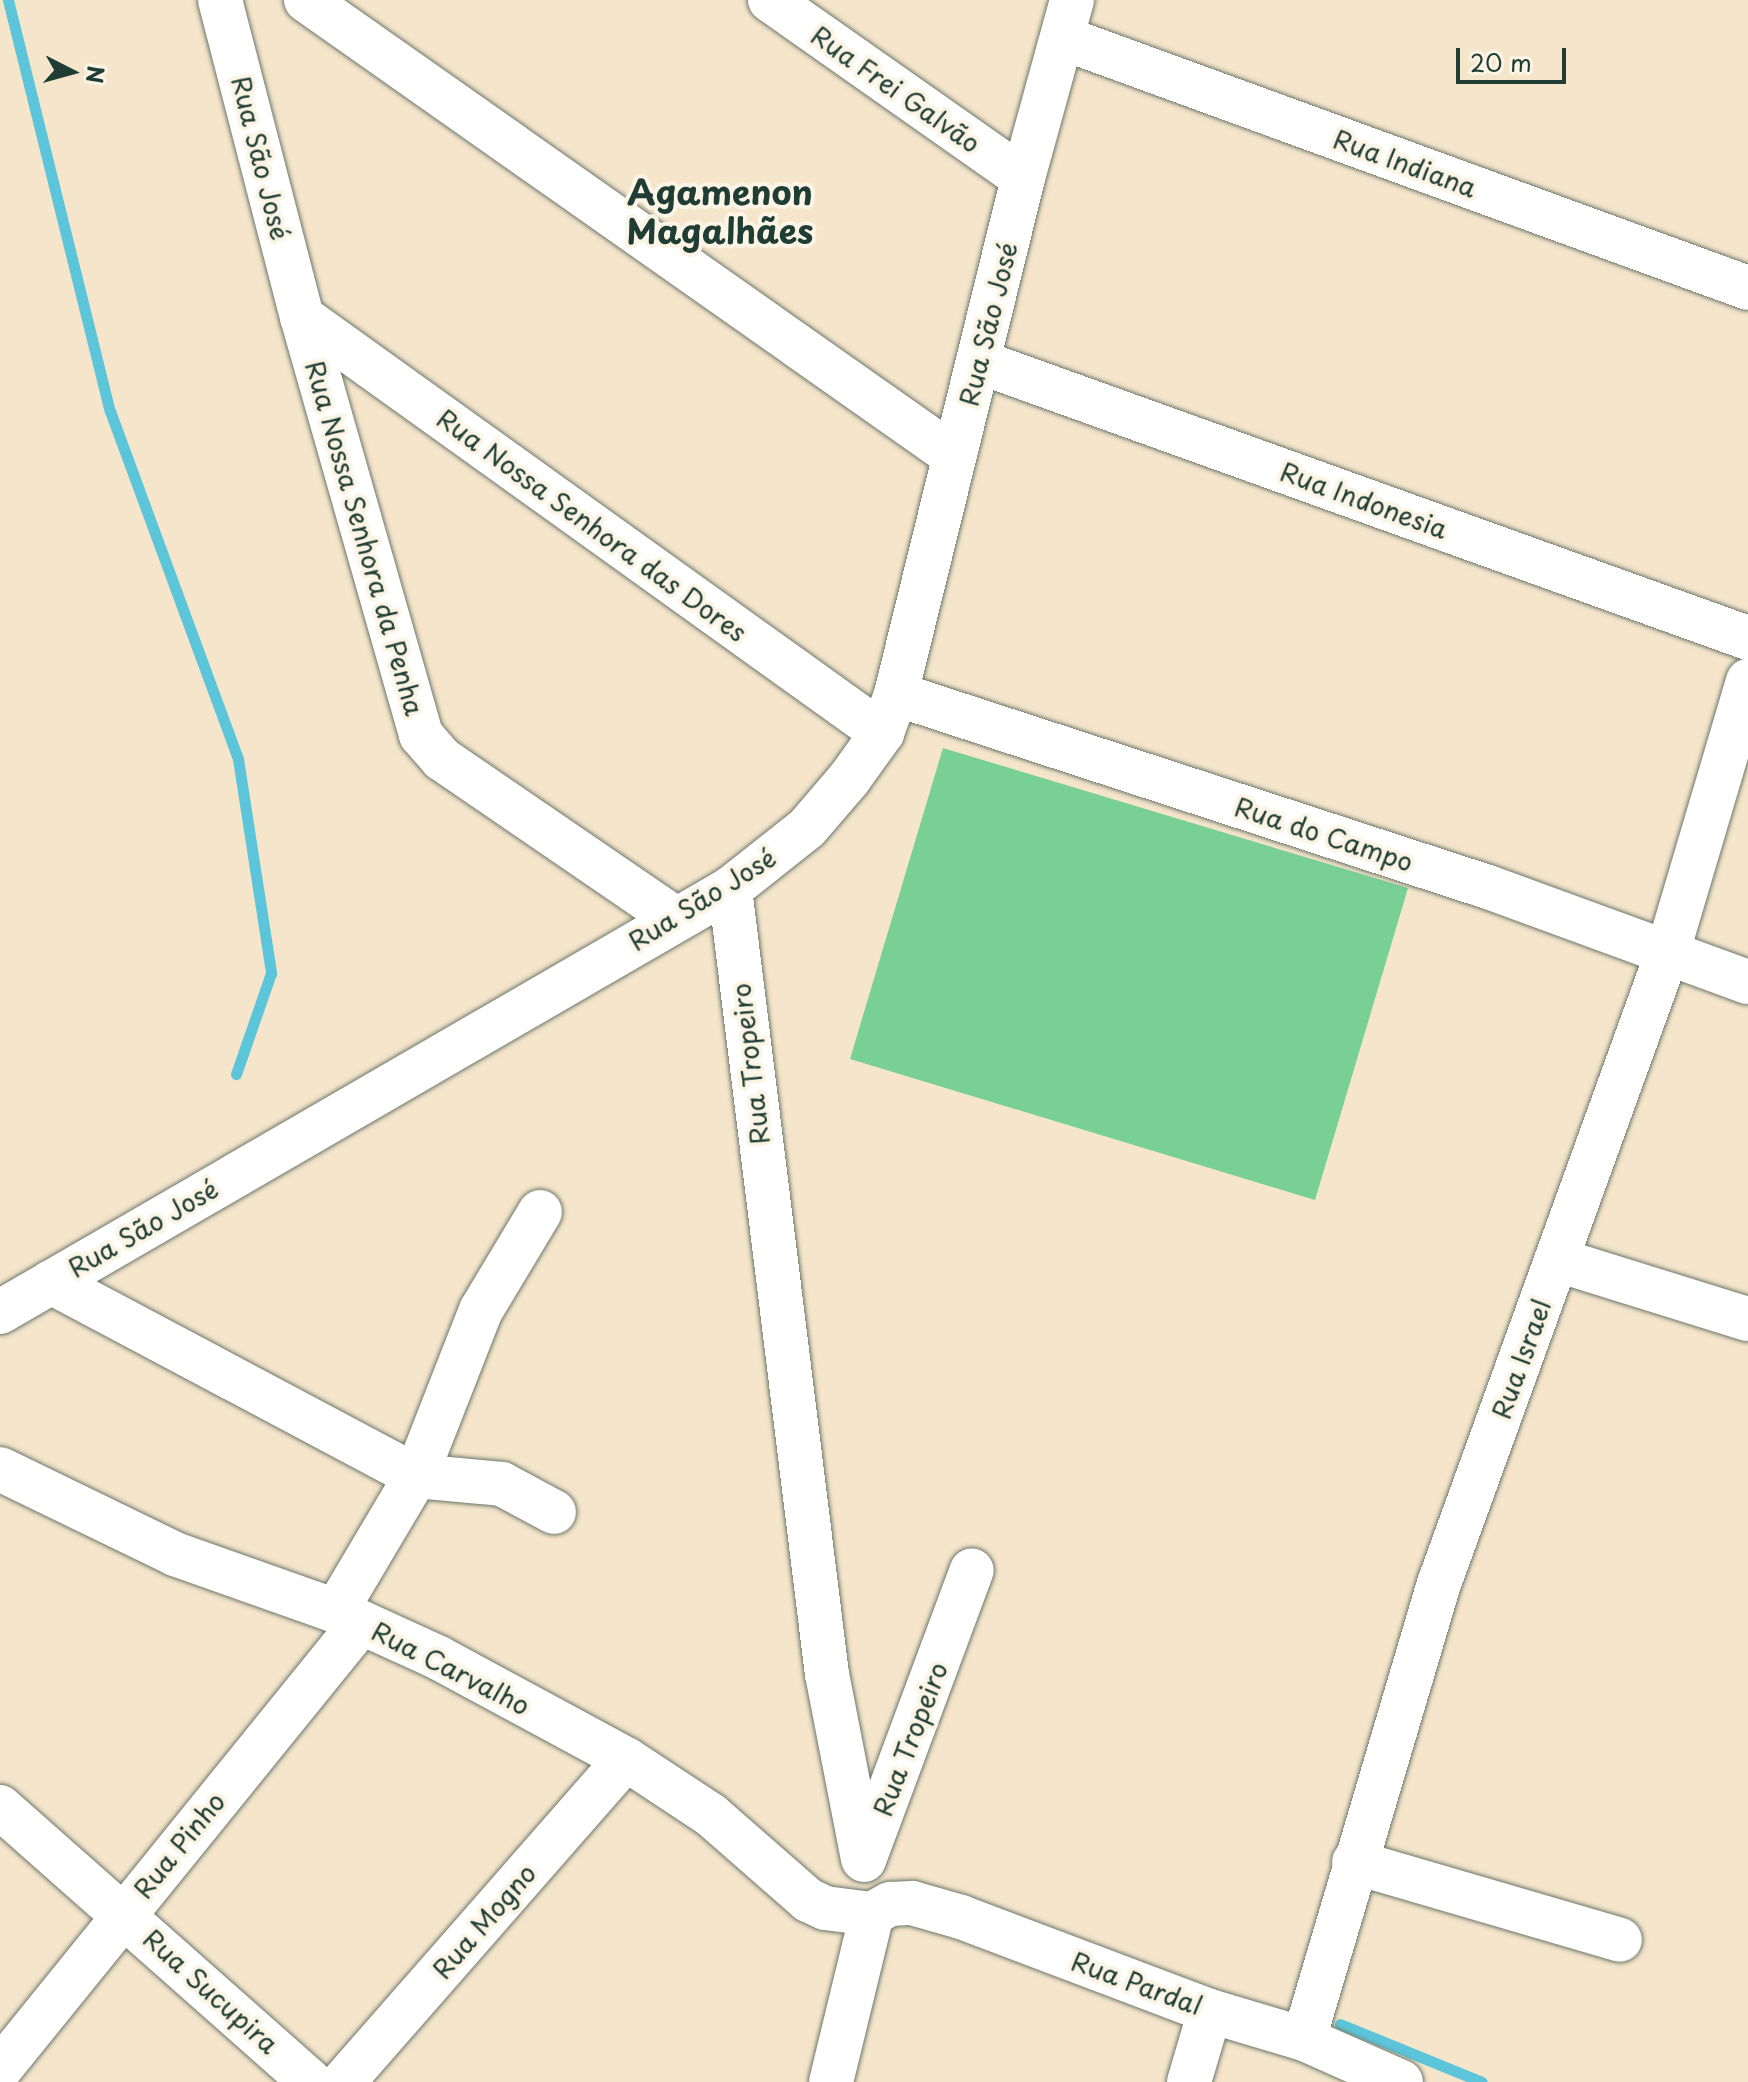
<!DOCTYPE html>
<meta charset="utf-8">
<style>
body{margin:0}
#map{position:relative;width:1748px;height:2082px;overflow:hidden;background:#f5e5cb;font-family:"Playpen Sans",sans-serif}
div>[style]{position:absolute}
.green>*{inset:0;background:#78d096}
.stream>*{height:11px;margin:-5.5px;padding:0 5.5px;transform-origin:5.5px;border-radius:5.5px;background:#5dc5da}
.roads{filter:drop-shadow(0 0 2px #6a7869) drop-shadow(0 0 2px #6a7869)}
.minor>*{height:44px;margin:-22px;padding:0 22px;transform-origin:22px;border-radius:22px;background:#fff}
span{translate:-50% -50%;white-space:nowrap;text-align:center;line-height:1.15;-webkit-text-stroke:8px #fcf5e5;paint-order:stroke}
.street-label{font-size:26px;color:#1f3d34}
.district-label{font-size:34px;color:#1f3d34;font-weight:700}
.north{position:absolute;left:32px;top:32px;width:80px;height:80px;-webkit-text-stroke:6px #fcf5e5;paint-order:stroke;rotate:96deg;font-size:22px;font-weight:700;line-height:32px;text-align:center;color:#1f3d34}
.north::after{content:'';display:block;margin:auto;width:28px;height:36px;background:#1f3d34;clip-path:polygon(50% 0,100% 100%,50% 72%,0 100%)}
.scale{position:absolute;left:1456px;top:48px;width:110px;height:36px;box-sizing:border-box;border:4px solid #1f3d34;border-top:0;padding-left:10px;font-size:24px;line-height:28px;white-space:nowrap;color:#1f3d34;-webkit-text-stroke:6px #fcf5e5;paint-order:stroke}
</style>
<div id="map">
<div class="green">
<div style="clip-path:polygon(943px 748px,1408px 888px,1315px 1200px,850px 1059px)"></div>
</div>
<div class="stream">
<div style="left:8px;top:0;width:423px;rotate:76.1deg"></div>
<div style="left:110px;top:411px;width:371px;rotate:69.8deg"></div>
<div style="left:238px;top:759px;width:217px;rotate:81.2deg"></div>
<div style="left:271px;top:973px;width:107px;rotate:109.1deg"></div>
<div style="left:1340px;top:2024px;width:153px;rotate:22.2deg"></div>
</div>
<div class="roads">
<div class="minor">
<div style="left:220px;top:0;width:327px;rotate:75.5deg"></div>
<div style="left:302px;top:317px;width:435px;rotate:74.1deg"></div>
<div style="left:421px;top:735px;width:32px;rotate:49deg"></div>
<div style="left:442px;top:759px;width:281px;rotate:34.4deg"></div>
<div style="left:306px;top:0;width:792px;rotate:35.13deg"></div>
<div style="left:770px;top:0;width:309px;rotate:35.1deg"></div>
<div style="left:1063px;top:38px;width:729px;rotate:20.05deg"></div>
<div style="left:302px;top:317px;width:714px;rotate:35.65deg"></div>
<div style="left:980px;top:362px;width:816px;rotate:19.77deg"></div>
<div style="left:896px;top:694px;width:623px;rotate:18.06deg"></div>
<div style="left:1488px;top:887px;width:277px;rotate:20.1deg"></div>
<div style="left:730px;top:889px;width:791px;rotate:82.96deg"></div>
<div style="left:827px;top:1674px;width:188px;rotate:79deg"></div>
<div style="left:540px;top:1212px;width:114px;rotate:121deg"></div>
<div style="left:481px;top:1310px;width:178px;rotate:111.4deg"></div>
<div style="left:416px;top:1476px;width:86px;rotate:5.3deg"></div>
<div style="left:502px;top:1484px;width:59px;rotate:28.3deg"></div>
<div style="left:1558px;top:1260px;width:199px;rotate:17.3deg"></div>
<div style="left:51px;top:1282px;width:413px;rotate:28deg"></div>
<div style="left:416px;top:1476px;width:157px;rotate:120.7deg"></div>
<div style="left:0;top:1312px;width:844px;rotate:-30.09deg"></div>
<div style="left:730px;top:889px;width:98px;rotate:-38.4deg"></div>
<div style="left:807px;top:828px;width:65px;rotate:-49.4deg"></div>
<div style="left:849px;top:779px;width:57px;rotate:-54.3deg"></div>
<div style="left:882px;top:733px;width:41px;rotate:-70.3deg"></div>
<div style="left:896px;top:694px;width:531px;rotate:-76.17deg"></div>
<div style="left:1023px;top:178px;width:185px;rotate:-74.6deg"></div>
<div style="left:0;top:1469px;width:195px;rotate:25.9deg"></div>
<div style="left:175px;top:1554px;width:171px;rotate:19.5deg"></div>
<div style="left:336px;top:1611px;width:113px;rotate:24.5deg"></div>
<div style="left:439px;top:1658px;width:213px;rotate:28.4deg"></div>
<div style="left:626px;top:1759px;width:102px;rotate:33.4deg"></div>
<div style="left:711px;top:1815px;width:129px;rotate:41.2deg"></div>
<div style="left:808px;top:1900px;width:19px;rotate:25deg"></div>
<div style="left:825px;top:1908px;width:47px;rotate:7.3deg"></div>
<div style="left:0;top:1807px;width:415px;rotate:41.5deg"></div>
<div style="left:864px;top:1860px;width:309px;rotate:-69.6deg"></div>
<div style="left:1354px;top:1862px;width:277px;rotate:16.3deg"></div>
<div style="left:872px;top:1914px;width:21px;rotate:-29deg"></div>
<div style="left:890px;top:1904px;width:22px;rotate:-3deg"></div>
<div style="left:912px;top:1903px;width:51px;rotate:15.9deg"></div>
<div style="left:961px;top:1917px;width:266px;rotate:20.7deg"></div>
<div style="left:1210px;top:2011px;width:98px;rotate:16.6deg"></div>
<div style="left:1304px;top:2039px;width:106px;rotate:23.9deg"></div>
<div style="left:1304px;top:2039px;width:478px;rotate:-73.5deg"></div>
<div style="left:1440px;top:1581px;width:670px;rotate:-70.1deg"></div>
<div style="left:1668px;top:951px;width:282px;rotate:-73.5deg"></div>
<div style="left:0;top:2069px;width:574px;rotate:-51.01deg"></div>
<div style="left:343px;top:2082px;width:429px;rotate:-48.8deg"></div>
<div style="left:831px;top:2082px;width:173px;rotate:-76.3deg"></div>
<div style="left:1189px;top:2082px;width:74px;rotate:-73.5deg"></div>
</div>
</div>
<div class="street-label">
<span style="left:896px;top:89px;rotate:35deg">Rua Frei Galvão</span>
<span style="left:261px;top:158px;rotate:76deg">Rua São José</span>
<span style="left:1405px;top:163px;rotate:20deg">Rua Indiana</span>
<span style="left:988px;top:324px;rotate:-76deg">Rua São José</span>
<span style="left:1364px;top:500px;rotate:20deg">Rua Indonesia</span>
<span style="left:592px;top:525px;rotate:36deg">Rua Nossa Senhora das Dores</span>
<span style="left:365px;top:538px;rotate:74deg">Rua Nossa Senhora da Penha</span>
<span style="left:1324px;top:834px;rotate:18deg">Rua do Campo</span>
<span style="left:702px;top:899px;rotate:-32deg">Rua São José</span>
<span style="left:750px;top:1064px;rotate:-97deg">Rua Tropeiro</span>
<span style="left:143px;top:1228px;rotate:-30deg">Rua São José</span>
<span style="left:1521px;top:1359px;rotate:-70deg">Rua Israel</span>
<span style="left:451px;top:1668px;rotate:27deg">Rua Carvalho</span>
<span style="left:910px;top:1739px;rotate:-69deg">Rua Tropeiro</span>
<span style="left:179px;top:1845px;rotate:-51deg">Rua Pinho</span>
<span style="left:484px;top:1921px;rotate:-49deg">Rua Mogno</span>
<span style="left:1137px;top:1983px;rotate:20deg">Rua Pardal</span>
<span style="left:211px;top:1991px;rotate:42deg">Rua Sucupira</span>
</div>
<div class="district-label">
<span style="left:720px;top:211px">Agamenon<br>Magalhães</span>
</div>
<div class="north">N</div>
<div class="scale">20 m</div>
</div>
